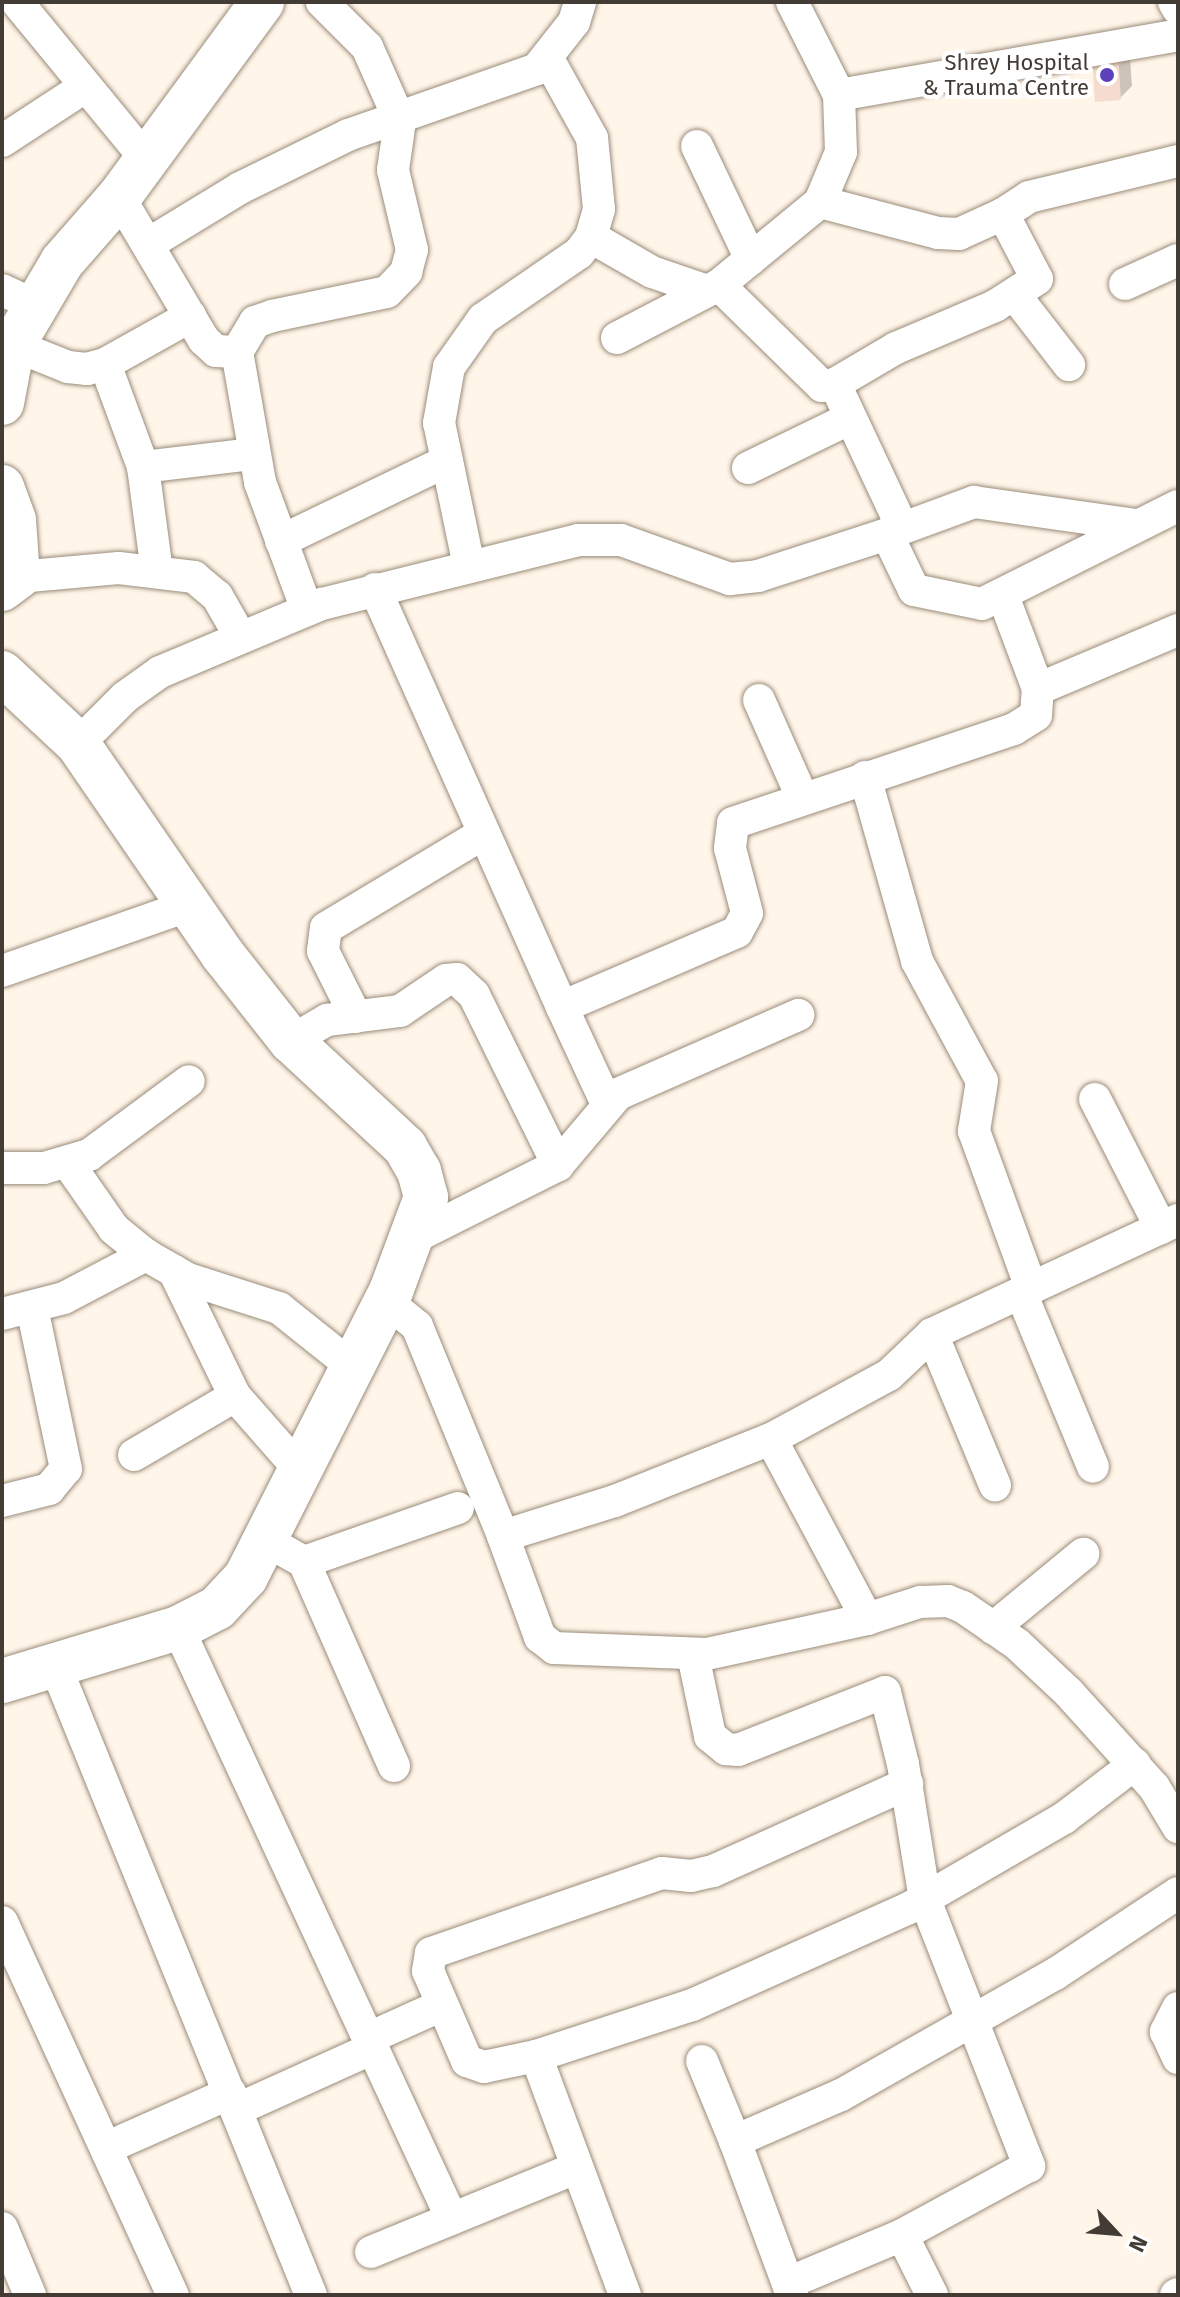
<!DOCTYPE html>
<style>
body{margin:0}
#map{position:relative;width:1180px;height:2297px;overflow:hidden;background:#fff5e9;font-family:"Fira Sans",sans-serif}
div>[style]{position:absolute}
.shadow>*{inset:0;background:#0003}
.building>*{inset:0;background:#f5dbd0}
.roads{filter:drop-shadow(0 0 2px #9a8c79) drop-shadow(0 0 2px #9a8c79)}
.street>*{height:32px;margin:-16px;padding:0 16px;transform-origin:16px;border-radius:16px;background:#fff}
.secondary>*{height:44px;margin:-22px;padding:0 22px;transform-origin:22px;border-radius:22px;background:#fff}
.dots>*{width:22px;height:22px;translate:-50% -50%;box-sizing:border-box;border:4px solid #fff;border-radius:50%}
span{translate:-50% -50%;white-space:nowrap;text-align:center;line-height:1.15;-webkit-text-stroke:8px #fff;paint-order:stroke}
.poi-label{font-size:22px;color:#423c34}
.right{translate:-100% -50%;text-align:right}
.frame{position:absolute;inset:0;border:4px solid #423c34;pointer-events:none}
.north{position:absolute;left:1076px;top:2193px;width:80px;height:80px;-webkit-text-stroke:6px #fff;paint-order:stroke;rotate:116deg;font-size:22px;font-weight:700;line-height:32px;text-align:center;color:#423c34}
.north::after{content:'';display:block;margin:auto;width:28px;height:36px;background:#423c34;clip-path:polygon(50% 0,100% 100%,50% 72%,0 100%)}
</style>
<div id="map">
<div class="shadow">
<div style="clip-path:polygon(1129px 44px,1132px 86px,1120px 98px,1094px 57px)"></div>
</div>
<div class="building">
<div style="clip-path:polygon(1118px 54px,1121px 100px,1095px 102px,1092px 56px)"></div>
</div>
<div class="roads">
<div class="street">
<div style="left:17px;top:2px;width:203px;rotate:50.6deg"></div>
<div style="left:792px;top:2px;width:104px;rotate:63.2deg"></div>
<div style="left:839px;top:95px;width:57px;rotate:88deg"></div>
<div style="left:841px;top:152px;width:54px;rotate:112.8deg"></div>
<div style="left:820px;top:202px;width:122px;rotate:14.7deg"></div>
<div style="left:938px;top:233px;width:21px;rotate:3deg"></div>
<div style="left:959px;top:234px;width:48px;rotate:-24.4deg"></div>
<div style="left:1003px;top:214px;width:73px;rotate:62.4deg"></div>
<div style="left:1037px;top:279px;width:50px;rotate:147.3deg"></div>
<div style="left:995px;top:306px;width:108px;rotate:157deg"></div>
<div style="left:896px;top:348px;width:71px;rotate:149.5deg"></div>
<div style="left:835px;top:384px;width:13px;rotate:171deg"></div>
<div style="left:822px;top:386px;width:144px;rotate:-135.6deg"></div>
<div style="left:719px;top:285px;width:131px;rotate:-39.4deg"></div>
<div style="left:1174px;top:2px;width:8px;rotate:60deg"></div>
<div style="left:839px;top:95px;width:344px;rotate:-10deg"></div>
<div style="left:2px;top:141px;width:100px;rotate:-33.2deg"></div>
<div style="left:697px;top:146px;width:125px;rotate:64.5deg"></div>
<div style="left:119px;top:197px;width:166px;rotate:59.3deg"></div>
<div style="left:204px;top:340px;width:16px;rotate:43deg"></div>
<div style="left:216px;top:351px;width:21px;rotate:3deg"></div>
<div style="left:1003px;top:214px;width:31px;rotate:-33deg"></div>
<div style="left:1029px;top:197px;width:153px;rotate:-13.6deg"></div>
<div style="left:591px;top:237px;width:70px;rotate:29.8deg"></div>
<div style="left:652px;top:272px;width:58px;rotate:19.1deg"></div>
<div style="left:150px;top:243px;width:105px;rotate:-31.4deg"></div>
<div style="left:240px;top:188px;width:120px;rotate:-26.1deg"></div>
<div style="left:348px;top:135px;width:200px;rotate:-19.2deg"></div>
<div style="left:537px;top:69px;width:60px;rotate:-51.8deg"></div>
<div style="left:574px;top:22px;width:21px;rotate:-73deg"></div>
<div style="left:1125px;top:284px;width:58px;rotate:-24.4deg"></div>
<div style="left:2px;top:290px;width:38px;rotate:25deg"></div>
<div style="left:1014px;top:294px;width:90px;rotate:52.2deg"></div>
<div style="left:617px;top:338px;width:113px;rotate:-27.5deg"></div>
<div style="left:13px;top:345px;width:59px;rotate:21.8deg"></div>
<div style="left:68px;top:367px;width:19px;rotate:6deg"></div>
<div style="left:87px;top:369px;width:19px;rotate:-16deg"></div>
<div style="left:105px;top:364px;width:98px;rotate:-29.2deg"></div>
<div style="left:105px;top:364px;width:110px;rotate:69.7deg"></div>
<div style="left:143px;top:467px;width:106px;rotate:82.4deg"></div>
<div style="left:835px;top:384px;width:158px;rotate:64.9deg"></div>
<div style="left:143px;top:467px;width:110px;rotate:-6.8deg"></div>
<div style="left:748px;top:468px;width:114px;rotate:-25.9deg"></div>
<div style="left:887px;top:534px;width:93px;rotate:-20.2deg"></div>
<div style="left:974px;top:502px;width:164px;rotate:8.1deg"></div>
<div style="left:281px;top:541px;width:184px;rotate:-25.7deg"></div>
<div style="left:469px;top:566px;width:146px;rotate:-101.8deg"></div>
<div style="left:439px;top:423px;width:57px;rotate:-79.9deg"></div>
<div style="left:449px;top:367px;width:59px;rotate:-54.7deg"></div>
<div style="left:483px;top:319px;width:116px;rotate:-34.5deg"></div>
<div style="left:579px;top:253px;width:20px;rotate:-53deg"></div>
<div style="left:591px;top:237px;width:29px;rotate:-74deg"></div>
<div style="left:599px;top:209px;width:71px;rotate:-95.6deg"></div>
<div style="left:592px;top:138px;width:90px;rotate:-119.1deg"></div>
<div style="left:18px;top:577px;width:101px;rotate:-5.1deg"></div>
<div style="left:119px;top:568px;width:76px;rotate:6.8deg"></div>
<div style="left:194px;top:577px;width:30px;rotate:40deg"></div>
<div style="left:217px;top:596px;width:48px;rotate:60.3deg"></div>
<div style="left:375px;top:589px;width:458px;rotate:65.9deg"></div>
<div style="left:307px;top:610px;width:136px;rotate:-110.2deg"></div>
<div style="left:260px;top:482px;width:132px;rotate:-100deg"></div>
<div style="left:237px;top:352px;width:35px;rotate:-59deg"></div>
<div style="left:255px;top:322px;width:18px;rotate:-19deg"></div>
<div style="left:272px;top:316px;width:117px;rotate:-11.8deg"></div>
<div style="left:387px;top:292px;width:28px;rotate:-46deg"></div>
<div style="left:406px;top:272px;width:23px;rotate:-75deg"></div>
<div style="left:412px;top:250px;width:82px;rotate:-103.4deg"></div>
<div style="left:393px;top:170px;width:49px;rotate:-81.9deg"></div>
<div style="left:400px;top:121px;width:81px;rotate:-114deg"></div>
<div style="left:367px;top:47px;width:64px;rotate:-135deg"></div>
<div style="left:1038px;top:689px;width:152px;rotate:-22.9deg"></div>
<div style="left:759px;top:700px;width:106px;rotate:66.1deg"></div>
<div style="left:78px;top:744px;width:66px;rotate:-45deg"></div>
<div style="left:125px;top:697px;width:43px;rotate:-35.5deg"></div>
<div style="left:160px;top:672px;width:176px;rotate:-22.8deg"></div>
<div style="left:322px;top:604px;width:264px;rotate:-14deg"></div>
<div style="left:578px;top:540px;width:43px"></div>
<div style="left:621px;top:540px;width:116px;rotate:19.7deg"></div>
<div style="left:730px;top:579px;width:28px;rotate:-6deg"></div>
<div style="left:758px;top:576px;width:136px;rotate:-18deg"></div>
<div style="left:887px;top:534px;width:62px;rotate:64.3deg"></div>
<div style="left:914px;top:590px;width:69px;rotate:11.6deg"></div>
<div style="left:982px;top:604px;width:219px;rotate:-26.6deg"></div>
<div style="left:865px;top:777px;width:191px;rotate:74.2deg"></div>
<div style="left:917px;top:961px;width:136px;rotate:61.6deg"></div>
<div style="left:982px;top:1081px;width:51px;rotate:99.1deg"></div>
<div style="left:974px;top:1131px;width:167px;rotate:70deg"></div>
<div style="left:2px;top:971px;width:199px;rotate:-19.3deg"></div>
<div style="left:356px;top:1017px;width:74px;rotate:-116.6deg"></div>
<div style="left:323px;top:951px;width:23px;rotate:-83deg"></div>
<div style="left:326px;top:928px;width:184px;rotate:-31deg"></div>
<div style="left:291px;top:1041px;width:42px;rotate:-30.3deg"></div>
<div style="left:327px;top:1020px;width:74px;rotate:-7deg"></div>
<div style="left:400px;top:1011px;width:55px;rotate:-34deg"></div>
<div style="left:446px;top:980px;width:11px;rotate:-5deg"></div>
<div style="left:457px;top:979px;width:23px;rotate:43deg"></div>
<div style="left:474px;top:995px;width:190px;rotate:63.7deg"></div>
<div style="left:1095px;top:1099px;width:145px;rotate:62.9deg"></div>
<div style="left:607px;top:1104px;width:107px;rotate:-114.9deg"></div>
<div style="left:562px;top:1007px;width:190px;rotate:-23.2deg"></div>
<div style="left:737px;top:932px;width:21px;rotate:-62deg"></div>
<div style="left:747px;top:913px;width:67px;rotate:-104.7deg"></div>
<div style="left:730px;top:848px;width:25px;rotate:-83deg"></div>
<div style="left:733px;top:823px;width:296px;rotate:-18.5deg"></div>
<div style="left:1014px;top:729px;width:26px;rotate:-32deg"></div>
<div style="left:1036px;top:715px;width:26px;rotate:-86deg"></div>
<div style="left:1038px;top:689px;width:99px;rotate:-110.6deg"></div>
<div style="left:68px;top:1163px;width:80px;rotate:55.1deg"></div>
<div style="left:114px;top:1229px;width:41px;rotate:39.1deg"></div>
<div style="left:146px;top:1255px;width:48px;rotate:29.7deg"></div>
<div style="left:188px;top:1279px;width:96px;rotate:17.7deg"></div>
<div style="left:279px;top:1308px;width:95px;rotate:38.6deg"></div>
<div style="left:2px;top:1168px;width:42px"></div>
<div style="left:44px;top:1168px;width:47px;rotate:-16.1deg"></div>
<div style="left:89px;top:1155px;width:124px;rotate:-36.5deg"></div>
<div style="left:415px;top:1237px;width:160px;rotate:-26.7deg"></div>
<div style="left:558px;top:1165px;width:93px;rotate:-49.8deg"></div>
<div style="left:618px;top:1094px;width:197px;rotate:-23.7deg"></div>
<div style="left:174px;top:1271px;width:139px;rotate:64deg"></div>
<div style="left:235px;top:1396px;width:98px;rotate:48.7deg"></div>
<div style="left:1021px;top:1293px;width:188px;rotate:67.5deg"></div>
<div style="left:386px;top:1301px;width:40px;rotate:39deg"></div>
<div style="left:417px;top:1326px;width:227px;rotate:67.7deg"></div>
<div style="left:503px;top:1536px;width:117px;rotate:-17.4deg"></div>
<div style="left:615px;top:1501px;width:168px;rotate:-21.7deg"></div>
<div style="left:771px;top:1439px;width:204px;rotate:61.9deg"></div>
<div style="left:867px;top:1619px;width:56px;rotate:-17.8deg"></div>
<div style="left:920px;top:1602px;width:28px;rotate:-2deg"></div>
<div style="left:948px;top:1601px;width:16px;rotate:22deg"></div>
<div style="left:963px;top:1607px;width:65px;rotate:34.4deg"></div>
<div style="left:1017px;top:1644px;width:71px;rotate:43.3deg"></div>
<div style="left:1069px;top:1693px;width:127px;rotate:47.9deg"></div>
<div style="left:1154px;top:1787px;width:47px;rotate:59deg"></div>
<div style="left:2px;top:1314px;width:64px;rotate:-14.5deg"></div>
<div style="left:64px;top:1298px;width:93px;rotate:-27.7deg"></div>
<div style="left:932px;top:1334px;width:164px;rotate:67.4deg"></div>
<div style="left:771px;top:1439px;width:134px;rotate:-28.5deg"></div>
<div style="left:889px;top:1375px;width:59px;rotate:-43.6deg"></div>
<div style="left:932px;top:1334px;width:271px;rotate:-24.9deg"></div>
<div style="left:134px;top:1455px;width:117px;rotate:-30.3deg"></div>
<div style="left:2px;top:1501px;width:49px;rotate:-14.3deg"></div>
<div style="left:49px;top:1489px;width:26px;rotate:-50deg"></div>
<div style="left:66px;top:1469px;width:166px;rotate:-101.9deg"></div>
<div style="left:503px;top:1536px;width:108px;rotate:69.9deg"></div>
<div style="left:540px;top:1637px;width:18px;rotate:38deg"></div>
<div style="left:554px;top:1648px;width:153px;rotate:2.2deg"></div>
<div style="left:707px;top:1654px;width:164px;rotate:-12.3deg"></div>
<div style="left:265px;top:1540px;width:45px;rotate:29.4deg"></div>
<div style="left:304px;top:1562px;width:223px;rotate:66.2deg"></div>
<div style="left:304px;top:1562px;width:163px;rotate:-19.3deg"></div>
<div style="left:178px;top:1628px;width:651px;rotate:65.13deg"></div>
<div style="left:993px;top:1628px;width:117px;rotate:-39.4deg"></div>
<div style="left:693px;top:1655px;width:83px;rotate:78.1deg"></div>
<div style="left:710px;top:1736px;width:21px;rotate:39deg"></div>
<div style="left:726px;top:1749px;width:12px;rotate:5deg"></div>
<div style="left:738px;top:1750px;width:158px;rotate:-21.5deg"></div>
<div style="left:885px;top:1692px;width:74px;rotate:76deg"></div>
<div style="left:903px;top:1764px;width:138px;rotate:80.8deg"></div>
<div style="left:925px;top:1900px;width:286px;rotate:68.6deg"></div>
<div style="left:1029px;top:2166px;width:145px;rotate:151.5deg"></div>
<div style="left:55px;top:1665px;width:680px;rotate:67.89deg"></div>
<div style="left:2px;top:1922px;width:410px;rotate:65.4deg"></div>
<div style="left:1178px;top:2008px;width:27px;rotate:117deg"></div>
<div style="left:1166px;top:2032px;width:29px;rotate:65deg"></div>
<div style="left:369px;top:2038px;width:80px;rotate:-24.3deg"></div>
<div style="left:536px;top:2056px;width:53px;rotate:168.1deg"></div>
<div style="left:484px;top:2067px;width:18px;rotate:-161deg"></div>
<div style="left:467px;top:2061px;width:98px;rotate:-113.4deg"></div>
<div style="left:428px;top:1971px;width:18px;rotate:-81deg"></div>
<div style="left:431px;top:1953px;width:244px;rotate:-19.1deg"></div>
<div style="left:662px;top:1873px;width:29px;rotate:6deg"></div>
<div style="left:691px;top:1876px;width:23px;rotate:-13deg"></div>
<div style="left:713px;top:1871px;width:213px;rotate:-24.2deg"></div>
<div style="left:702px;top:2061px;width:87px;rotate:67.6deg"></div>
<div style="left:236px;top:2110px;width:150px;rotate:-24.3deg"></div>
<div style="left:106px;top:2148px;width:136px;rotate:-23.9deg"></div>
<div style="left:2px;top:2228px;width:73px;rotate:67.3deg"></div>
<div style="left:371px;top:2252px;width:222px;rotate:-22.3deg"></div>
<div style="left:788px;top:2283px;width:124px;rotate:-22.8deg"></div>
<div style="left:902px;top:2235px;width:67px;rotate:63.4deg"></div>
<div style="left:625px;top:2295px;width:255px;rotate:-110.4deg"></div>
<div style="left:536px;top:2056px;width:164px;rotate:-18.1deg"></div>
<div style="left:692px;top:2005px;width:238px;rotate:-24.1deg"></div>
<div style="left:909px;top:1908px;width:179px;rotate:-30.1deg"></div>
<div style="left:1064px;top:1818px;width:89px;rotate:-37.3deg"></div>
<div style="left:792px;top:2295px;width:164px;rotate:-110.3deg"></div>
<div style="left:735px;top:2141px;width:116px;rotate:-23.5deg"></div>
<div style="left:841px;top:2095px;width:246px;rotate:-29.5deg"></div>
<div style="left:1055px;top:1974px;width:147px;rotate:-33.4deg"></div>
<div style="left:1176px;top:2295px;width:2px;rotate:-27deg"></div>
</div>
<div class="secondary">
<div style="left:2px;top:403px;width:59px;rotate:-79.3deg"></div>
<div style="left:13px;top:345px;width:96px;rotate:-59.4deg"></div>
<div style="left:62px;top:262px;width:86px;rotate:-48.8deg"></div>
<div style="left:119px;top:197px;width:242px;rotate:-53.7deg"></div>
<div style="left:2px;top:487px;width:35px;rotate:70deg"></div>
<div style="left:14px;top:520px;width:57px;rotate:86deg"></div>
<div style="left:18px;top:577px;width:20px;rotate:143deg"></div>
<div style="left:2px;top:673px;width:104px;rotate:43.1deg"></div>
<div style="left:78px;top:744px;width:256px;rotate:55.5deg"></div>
<div style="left:223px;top:955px;width:110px;rotate:51.7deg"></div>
<div style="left:291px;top:1041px;width:156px;rotate:42.9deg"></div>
<div style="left:405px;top:1147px;width:28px;rotate:60deg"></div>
<div style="left:419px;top:1171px;width:27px;rotate:75deg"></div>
<div style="left:426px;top:1197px;width:100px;rotate:110.4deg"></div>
<div style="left:391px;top:1291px;width:321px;rotate:116.9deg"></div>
<div style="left:246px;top:1577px;width:42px;rotate:133.1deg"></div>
<div style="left:217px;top:1608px;width:44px;rotate:152.9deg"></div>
<div style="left:178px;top:1628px;width:184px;rotate:163.2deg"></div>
</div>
</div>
<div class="dots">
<div style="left:1107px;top:75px;background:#5c41ba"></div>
</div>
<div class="poi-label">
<span class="right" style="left:1089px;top:75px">Shrey Hospital<br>&amp; Trauma Centre</span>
</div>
<div class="frame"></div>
<div class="north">N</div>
</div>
